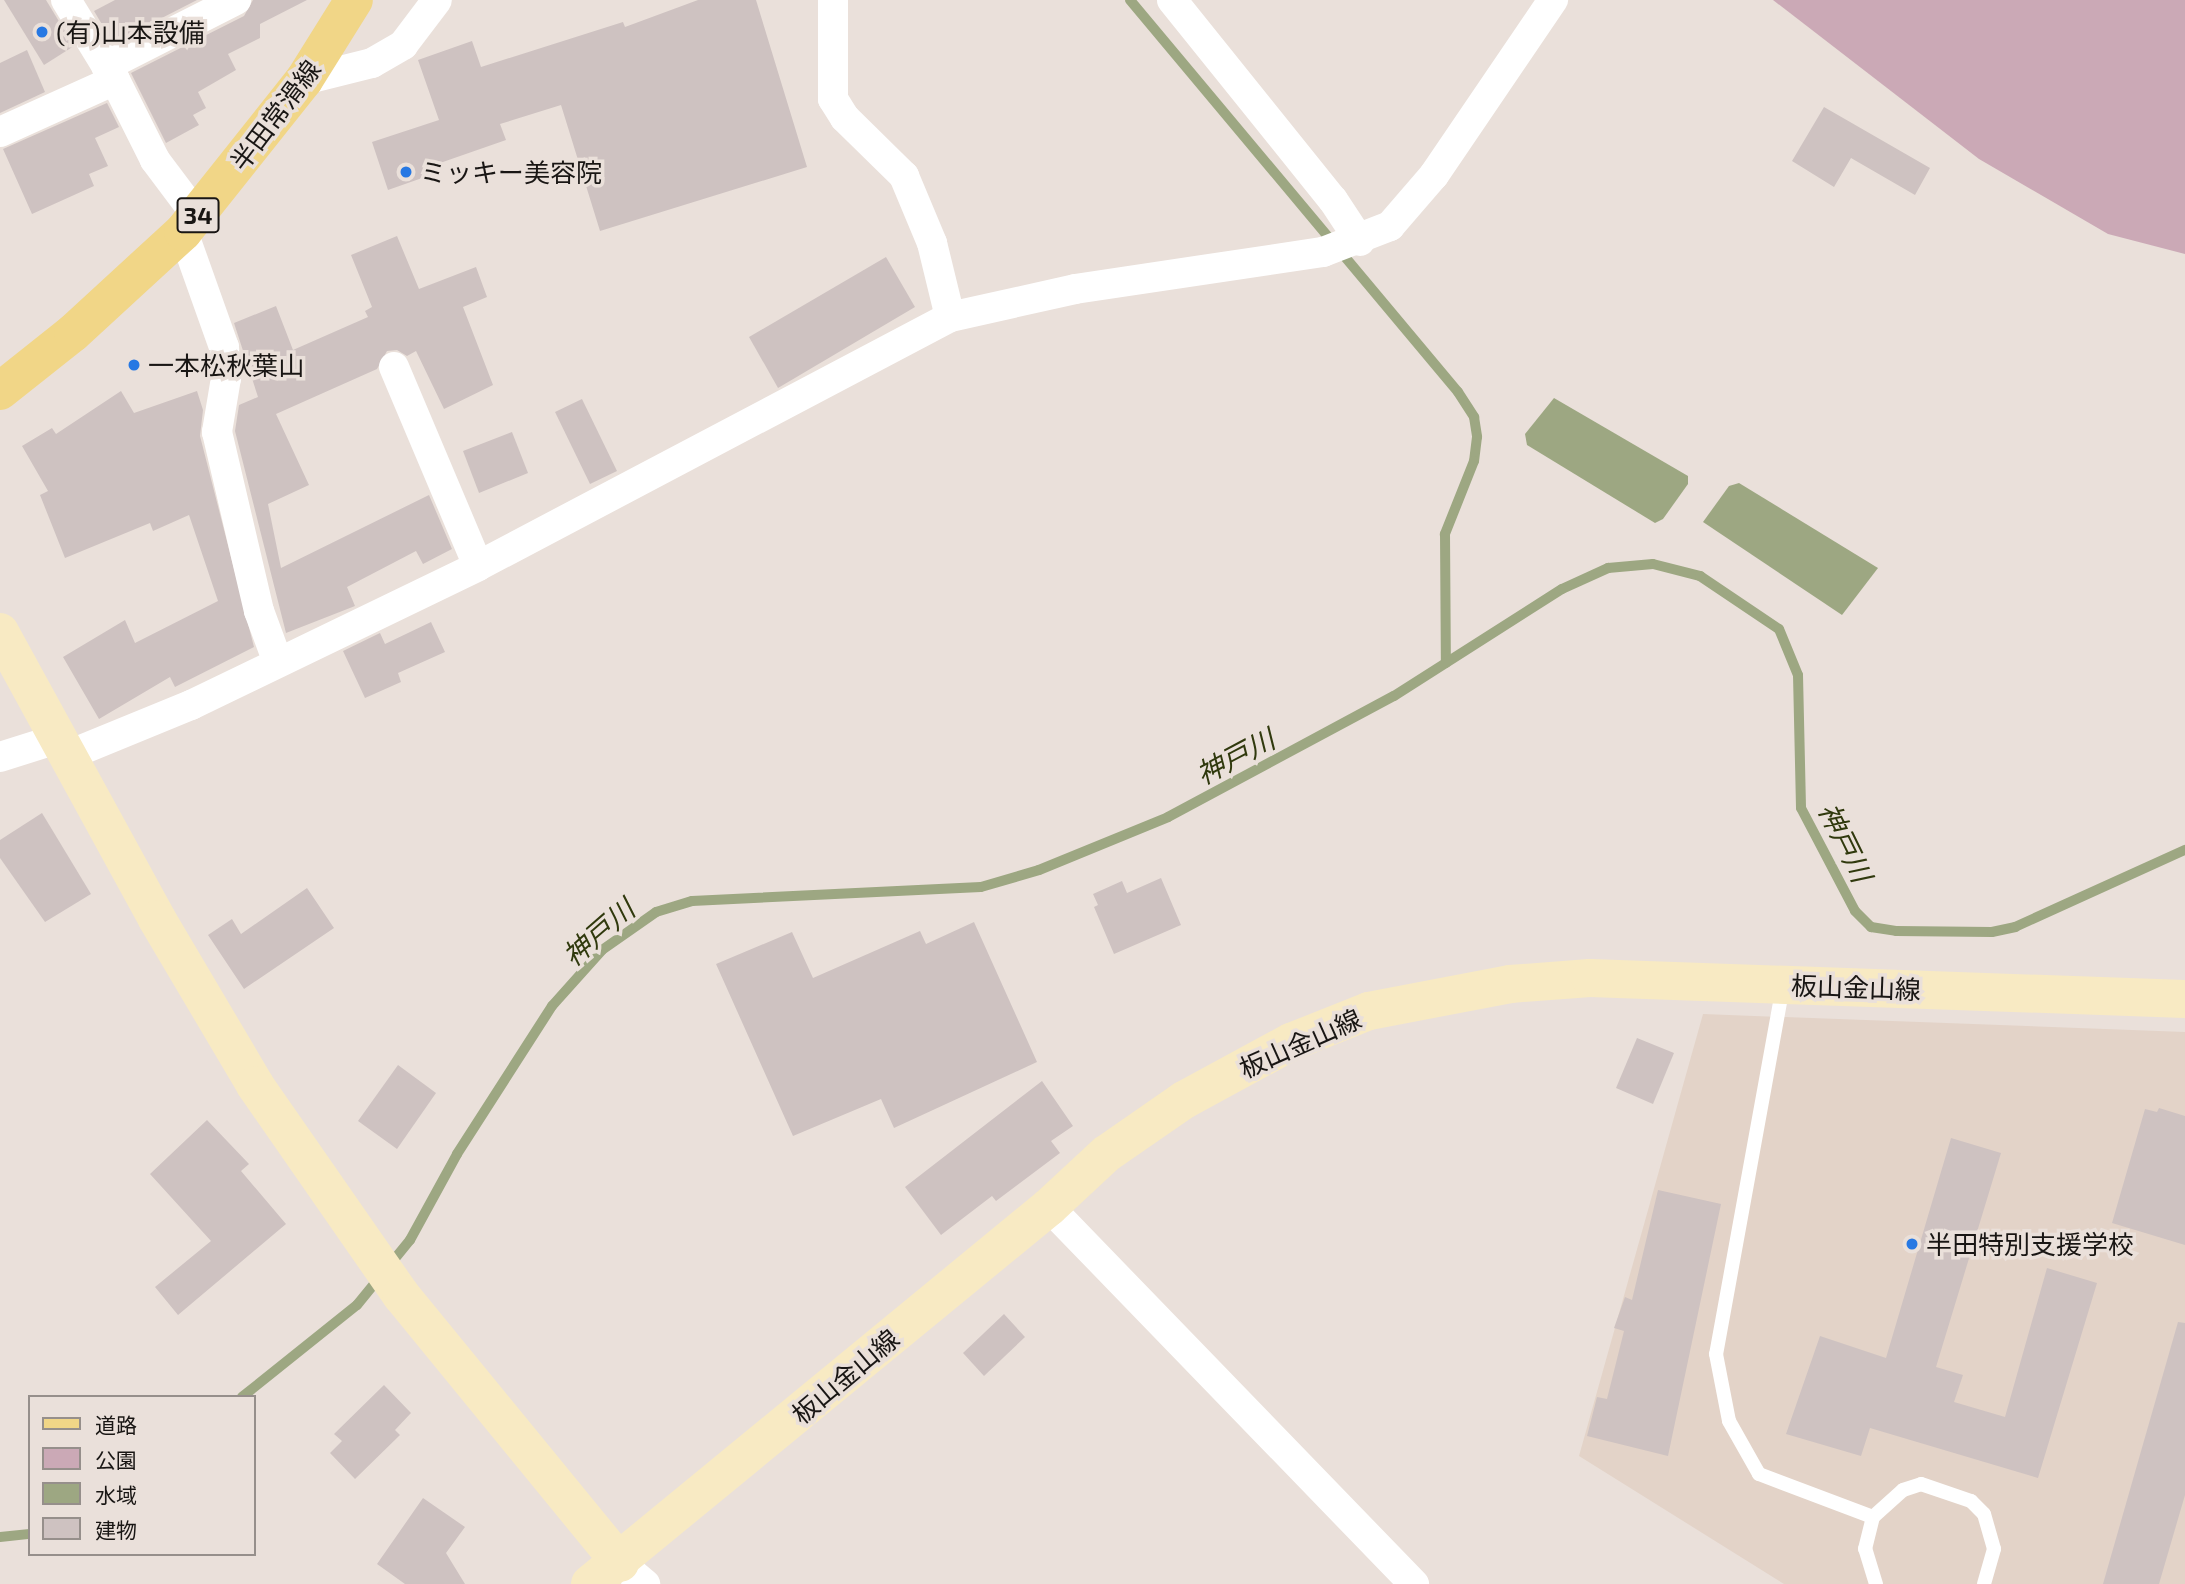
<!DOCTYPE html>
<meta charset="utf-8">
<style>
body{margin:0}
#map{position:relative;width:2185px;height:1584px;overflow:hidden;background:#eae0da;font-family:"Exo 2","Noto Sans JP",sans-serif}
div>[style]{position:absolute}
.built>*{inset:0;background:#e3d3c8}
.green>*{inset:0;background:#cba9b6}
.water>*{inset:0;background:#9da782}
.stream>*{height:10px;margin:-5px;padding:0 5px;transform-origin:5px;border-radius:5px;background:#9da782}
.building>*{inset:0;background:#cec2c1}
.lane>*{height:14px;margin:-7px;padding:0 7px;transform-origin:7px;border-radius:7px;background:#fff}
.street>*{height:30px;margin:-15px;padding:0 15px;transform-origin:15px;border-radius:15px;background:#fff}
.secondary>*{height:38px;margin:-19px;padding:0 19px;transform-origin:19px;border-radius:19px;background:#f8eac3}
.primary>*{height:38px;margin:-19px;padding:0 19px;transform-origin:19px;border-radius:19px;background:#f1d687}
.dots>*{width:19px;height:19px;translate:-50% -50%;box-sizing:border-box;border:4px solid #eae0da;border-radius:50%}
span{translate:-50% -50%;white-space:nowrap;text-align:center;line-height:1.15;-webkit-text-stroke:7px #eae0da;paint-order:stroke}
.shield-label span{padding:2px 5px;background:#eae0da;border:2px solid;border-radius:5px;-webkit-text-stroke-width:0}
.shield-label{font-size:24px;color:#191614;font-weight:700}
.poi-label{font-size:26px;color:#191614}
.left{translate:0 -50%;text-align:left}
.street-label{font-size:26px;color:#191614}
.water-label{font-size:28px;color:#30390d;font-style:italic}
.legend{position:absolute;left:28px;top:1395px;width:228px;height:161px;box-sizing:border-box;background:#eae0da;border:2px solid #968f8b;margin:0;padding:9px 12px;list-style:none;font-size:21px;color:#191614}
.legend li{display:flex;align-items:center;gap:14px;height:35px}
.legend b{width:35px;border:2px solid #968f8b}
</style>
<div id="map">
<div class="built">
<div style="clip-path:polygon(1703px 1014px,2185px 1032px,2185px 1584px,1784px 1584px,1579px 1456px)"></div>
</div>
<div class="green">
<div style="clip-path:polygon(1773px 0,2185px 0,2185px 254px,2108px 234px,1979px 159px)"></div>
</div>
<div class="water">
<div style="clip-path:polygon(1554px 398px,1688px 476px,1688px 484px,1663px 519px,1655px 523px,1527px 445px,1525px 434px)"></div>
<div style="clip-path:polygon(1739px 483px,1878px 568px,1842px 615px,1703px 522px,1729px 486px)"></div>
</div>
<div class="stream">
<div style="left:1130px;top:0;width:511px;rotate:50.08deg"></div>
<div style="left:1458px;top:392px;width:30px;rotate:57deg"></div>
<div style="left:1474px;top:417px;width:20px;rotate:81deg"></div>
<div style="left:1477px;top:437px;width:24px;rotate:97deg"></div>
<div style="left:1474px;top:461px;width:79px;rotate:111.7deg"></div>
<div style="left:1445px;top:534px;width:129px;rotate:89.6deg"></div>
<div style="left:242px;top:1397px;width:147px;rotate:-38.7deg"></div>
<div style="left:357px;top:1305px;width:84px;rotate:-50.8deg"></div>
<div style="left:410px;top:1240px;width:98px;rotate:-61.3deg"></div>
<div style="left:457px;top:1154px;width:176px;rotate:-57.3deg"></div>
<div style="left:552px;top:1006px;width:75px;rotate:-48.2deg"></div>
<div style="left:602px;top:950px;width:66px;rotate:-35.1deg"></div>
<div style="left:656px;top:912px;width:38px;rotate:-17deg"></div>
<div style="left:692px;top:901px;width:289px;rotate:-2.8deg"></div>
<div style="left:981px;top:887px;width:60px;rotate:-16.3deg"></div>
<div style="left:1039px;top:870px;width:139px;rotate:-22.3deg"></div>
<div style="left:1168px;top:817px;width:256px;rotate:-28.2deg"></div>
<div style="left:1394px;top:696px;width:199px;rotate:-32.5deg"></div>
<div style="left:1562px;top:589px;width:51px;rotate:-24.5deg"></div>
<div style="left:1608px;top:568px;width:45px;rotate:-5.1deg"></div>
<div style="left:1653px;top:564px;width:49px;rotate:14.3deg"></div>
<div style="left:1700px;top:576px;width:95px;rotate:33.9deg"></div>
<div style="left:1779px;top:629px;width:50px;rotate:67.6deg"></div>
<div style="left:1798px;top:675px;width:133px;rotate:88.7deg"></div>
<div style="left:1801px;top:808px;width:116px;rotate:62.3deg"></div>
<div style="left:1855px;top:911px;width:23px;rotate:45deg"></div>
<div style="left:1871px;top:927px;width:25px;rotate:9deg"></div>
<div style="left:1896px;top:931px;width:96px;rotate:0.6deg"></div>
<div style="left:1992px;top:932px;width:24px;rotate:-12deg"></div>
<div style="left:2015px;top:927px;width:187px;rotate:-24.4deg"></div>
<div style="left:0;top:1537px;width:30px;rotate:-6deg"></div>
</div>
<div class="building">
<div style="clip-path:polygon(4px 0,46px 0,74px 46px,44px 65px)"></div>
<div style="clip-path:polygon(115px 0,197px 0,113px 43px,94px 11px)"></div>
<div style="clip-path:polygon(253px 0,307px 0,260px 24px,260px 38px,228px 54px,236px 70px,198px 92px,206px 108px,193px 115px,199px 125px,166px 143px,131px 73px,244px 16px)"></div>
<div style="clip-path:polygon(698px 0,756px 0,807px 167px,600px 231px,561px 105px,500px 124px,506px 140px,440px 163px,442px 171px,388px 190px,372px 142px,439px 120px,418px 60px,472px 41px,481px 67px,623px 22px,625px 27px)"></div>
<div style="clip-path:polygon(27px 50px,45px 92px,0 113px,0 63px)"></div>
<div style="clip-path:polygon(107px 103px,119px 127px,95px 138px,108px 166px,89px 174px,94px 186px,32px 214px,3px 149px)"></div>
<div style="clip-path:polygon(1824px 107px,1930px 168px,1915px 195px,1851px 158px,1834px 187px,1792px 161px)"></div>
<div style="clip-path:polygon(397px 236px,419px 289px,476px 267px,487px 297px,463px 307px,493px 385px,444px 409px,416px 351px,407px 356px,397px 350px,387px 351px,377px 369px,276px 414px,309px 485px,268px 504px,281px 568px,429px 495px,452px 549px,423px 564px,416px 551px,347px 587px,355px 606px,286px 633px,235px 431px,239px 405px,258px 397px,234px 323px,276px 306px,293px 350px,368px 317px,365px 311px,372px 307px,351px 255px)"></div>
<div style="clip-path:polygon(886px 257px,915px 307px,778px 388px,749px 337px)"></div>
<div style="clip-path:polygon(121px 391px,134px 413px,197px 391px,203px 410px,200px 436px,254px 647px,175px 687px,170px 677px,99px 719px,63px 657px,125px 620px,135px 643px,218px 601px,189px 515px,153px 531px,150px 523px,65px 558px,40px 495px,48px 491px,22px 446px,52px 428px,56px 434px)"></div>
<div style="clip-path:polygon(582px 399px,617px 471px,590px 484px,555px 412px)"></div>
<div style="clip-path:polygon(512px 432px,528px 473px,479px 493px,463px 451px)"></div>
<div style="clip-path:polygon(431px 622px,445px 652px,398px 673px,401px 682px,365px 698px,343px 651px,380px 633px,385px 644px)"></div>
<div style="clip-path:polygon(42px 813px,91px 894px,45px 922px,0 858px,0 840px)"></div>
<div style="clip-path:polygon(1161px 878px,1181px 925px,1114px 954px,1094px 907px,1098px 905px,1093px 894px,1122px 881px,1127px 893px)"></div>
<div style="clip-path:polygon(307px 888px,334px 928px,244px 989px,208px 935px,232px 919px,241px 934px)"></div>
<div style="clip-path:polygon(974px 922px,1037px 1062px,894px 1128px,881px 1099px,793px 1136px,716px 964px,792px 932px,813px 978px,920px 931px,926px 944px)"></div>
<div style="clip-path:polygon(1637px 1038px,1674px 1053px,1653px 1104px,1616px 1088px)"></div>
<div style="clip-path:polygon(398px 1065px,436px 1093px,397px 1149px,358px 1121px)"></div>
<div style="clip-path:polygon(1042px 1081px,1073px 1126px,1051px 1141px,1060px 1153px,996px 1201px,992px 1196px,941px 1235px,905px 1187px)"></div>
<div style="clip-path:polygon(2159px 1108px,2185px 1116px,2185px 1245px,2112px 1223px,2145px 1109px,2157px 1112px)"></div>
<div style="clip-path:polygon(207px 1120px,249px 1164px,241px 1171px,286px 1224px,178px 1315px,155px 1287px,211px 1241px,150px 1174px)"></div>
<div style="clip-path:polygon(1951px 1138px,2001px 1153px,1936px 1367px,1963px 1375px,1954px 1402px,2005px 1417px,2047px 1268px,2097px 1283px,2038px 1478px,1870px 1428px,1861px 1456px,1786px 1434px,1820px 1336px,1886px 1358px)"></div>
<div style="clip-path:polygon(1658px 1190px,1721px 1204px,1668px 1456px,1587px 1436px,1597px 1397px,1607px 1399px,1624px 1331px,1614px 1328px,1625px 1297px,1632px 1300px)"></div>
<div style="clip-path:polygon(1004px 1314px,1025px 1337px,984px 1376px,963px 1353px)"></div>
<div style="clip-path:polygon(2178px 1322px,2185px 1323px,2185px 1495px,2159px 1584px,2103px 1584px)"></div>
<div style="clip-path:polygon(384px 1385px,411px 1413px,395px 1430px,400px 1435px,355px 1479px,330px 1453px,342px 1441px,334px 1434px)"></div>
<div style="clip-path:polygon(423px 1498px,465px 1527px,446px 1553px,465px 1584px,405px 1584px,377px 1564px)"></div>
</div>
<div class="lane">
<div style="left:1783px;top:986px;width:374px;rotate:100.3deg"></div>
<div style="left:1716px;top:1354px;width:68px;rotate:79deg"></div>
<div style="left:1729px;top:1421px;width:61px;rotate:60.5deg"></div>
<div style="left:1759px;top:1474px;width:122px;rotate:20.7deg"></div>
<div style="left:1876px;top:1584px;width:37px;rotate:-107deg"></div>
<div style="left:1865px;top:1549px;width:33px;rotate:-76deg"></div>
<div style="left:1873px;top:1517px;width:40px;rotate:-42deg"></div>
<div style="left:1903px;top:1490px;width:19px;rotate:-18deg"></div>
<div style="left:1921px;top:1484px;width:53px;rotate:18.8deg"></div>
<div style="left:1971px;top:1501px;width:18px;rotate:45deg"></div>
<div style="left:1984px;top:1514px;width:36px;rotate:74deg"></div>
<div style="left:1994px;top:1549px;width:36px;rotate:106deg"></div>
</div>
<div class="street">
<div style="left:66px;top:0;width:94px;rotate:58.5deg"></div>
<div style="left:115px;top:80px;width:89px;rotate:63.4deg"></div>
<div style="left:155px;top:160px;width:70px;rotate:53.1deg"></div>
<div style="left:833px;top:0;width:99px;rotate:90deg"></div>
<div style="left:833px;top:99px;width:22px;rotate:58deg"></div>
<div style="left:845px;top:118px;width:83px;rotate:44.5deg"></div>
<div style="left:904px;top:176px;width:73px;rotate:67.3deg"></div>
<div style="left:932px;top:243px;width:76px;rotate:76.3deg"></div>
<div style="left:1172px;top:0;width:257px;rotate:51.2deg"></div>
<div style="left:1333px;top:200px;width:49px;rotate:56.6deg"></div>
<div style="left:106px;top:66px;width:146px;rotate:-26.9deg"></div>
<div style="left:304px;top:80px;width:70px;rotate:-14deg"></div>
<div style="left:372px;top:63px;width:36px;rotate:-30deg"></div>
<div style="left:403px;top:45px;width:56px;rotate:-52.9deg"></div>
<div style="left:0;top:132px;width:126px;rotate:-24.3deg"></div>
<div style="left:183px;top:232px;width:122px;rotate:70.4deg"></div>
<div style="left:224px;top:347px;width:31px;rotate:86deg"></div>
<div style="left:226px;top:378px;width:55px;rotate:99.5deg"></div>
<div style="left:217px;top:432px;width:184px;rotate:76.8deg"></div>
<div style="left:259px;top:611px;width:52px;rotate:69.8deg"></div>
<div style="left:394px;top:367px;width:216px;rotate:67.1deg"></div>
<div style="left:69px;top:755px;width:132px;rotate:-22.3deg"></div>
<div style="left:191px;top:705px;width:319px;rotate:-25.8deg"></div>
<div style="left:478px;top:566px;width:534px;rotate:-27.81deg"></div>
<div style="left:950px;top:317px;width:128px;rotate:-12.6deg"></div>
<div style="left:1075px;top:289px;width:251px;rotate:-8.5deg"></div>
<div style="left:1323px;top:252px;width:72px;rotate:-21.2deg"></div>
<div style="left:1390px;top:226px;width:67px;rotate:-49.2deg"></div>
<div style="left:1434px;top:175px;width:212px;rotate:-55.8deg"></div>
<div style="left:0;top:757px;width:63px;rotate:-17.6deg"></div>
<div style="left:1049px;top:1207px;width:525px;rotate:45.93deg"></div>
<div style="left:620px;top:1563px;width:33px;rotate:40deg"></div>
</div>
<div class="secondary">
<div style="left:0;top:632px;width:327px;rotate:61.3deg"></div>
<div style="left:157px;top:919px;width:193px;rotate:59.4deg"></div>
<div style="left:255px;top:1085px;width:256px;rotate:55.2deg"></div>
<div style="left:401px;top:1295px;width:346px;rotate:50.7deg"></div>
<div style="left:590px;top:1584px;width:594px;rotate:-39.4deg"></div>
<div style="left:1049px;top:1207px;width:78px;rotate:-42.9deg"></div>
<div style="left:1106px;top:1154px;width:95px;rotate:-34.7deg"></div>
<div style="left:1184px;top:1100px;width:122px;rotate:-28.5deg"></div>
<div style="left:1291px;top:1042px;width:84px;rotate:-21.7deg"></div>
<div style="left:1369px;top:1011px;width:144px;rotate:-10.8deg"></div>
<div style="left:1510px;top:984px;width:80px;rotate:-4.3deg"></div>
<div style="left:1590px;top:978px;width:595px;rotate:2.02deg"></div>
</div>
<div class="primary">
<div style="left:0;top:391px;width:93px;rotate:-38.5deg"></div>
<div style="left:73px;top:333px;width:149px;rotate:-42.6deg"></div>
<div style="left:183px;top:232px;width:194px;rotate:-51.5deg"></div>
<div style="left:304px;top:80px;width:94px;rotate:-58deg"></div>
</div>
<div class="dots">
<div style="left:42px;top:32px;background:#2778e3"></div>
<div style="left:406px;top:172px;background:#2778e3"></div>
<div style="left:134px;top:365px;background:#2778e3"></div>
<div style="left:1912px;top:1244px;background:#2778e3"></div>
</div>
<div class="shield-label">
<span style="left:198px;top:215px">34</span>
</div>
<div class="poi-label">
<span class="left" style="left:56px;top:32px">(有)山本設備</span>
<span class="left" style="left:420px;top:172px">ミッキー美容院</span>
<span class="left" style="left:148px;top:365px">一本松秋葉山</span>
<span class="left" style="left:1926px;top:1244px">半田特別支援学校</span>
</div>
<div class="street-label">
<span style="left:275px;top:115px;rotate:-53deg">半田常滑線</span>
<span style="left:1856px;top:987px;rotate:2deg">板山金山線</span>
<span style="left:1300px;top:1043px;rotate:-24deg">板山金山線</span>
<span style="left:845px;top:1376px;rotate:-40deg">板山金山線</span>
</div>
<div class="water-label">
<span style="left:1235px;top:756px;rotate:-28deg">神戸川</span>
<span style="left:1846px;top:842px;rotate:64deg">神戸川</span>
<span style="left:598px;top:932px;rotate:-41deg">神戸川</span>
</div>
<ul class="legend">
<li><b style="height:9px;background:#f1d687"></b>道路</li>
<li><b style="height:19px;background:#cba9b6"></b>公園</li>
<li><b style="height:19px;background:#9da782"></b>水域</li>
<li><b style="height:19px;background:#cec2c1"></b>建物</li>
</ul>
</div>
